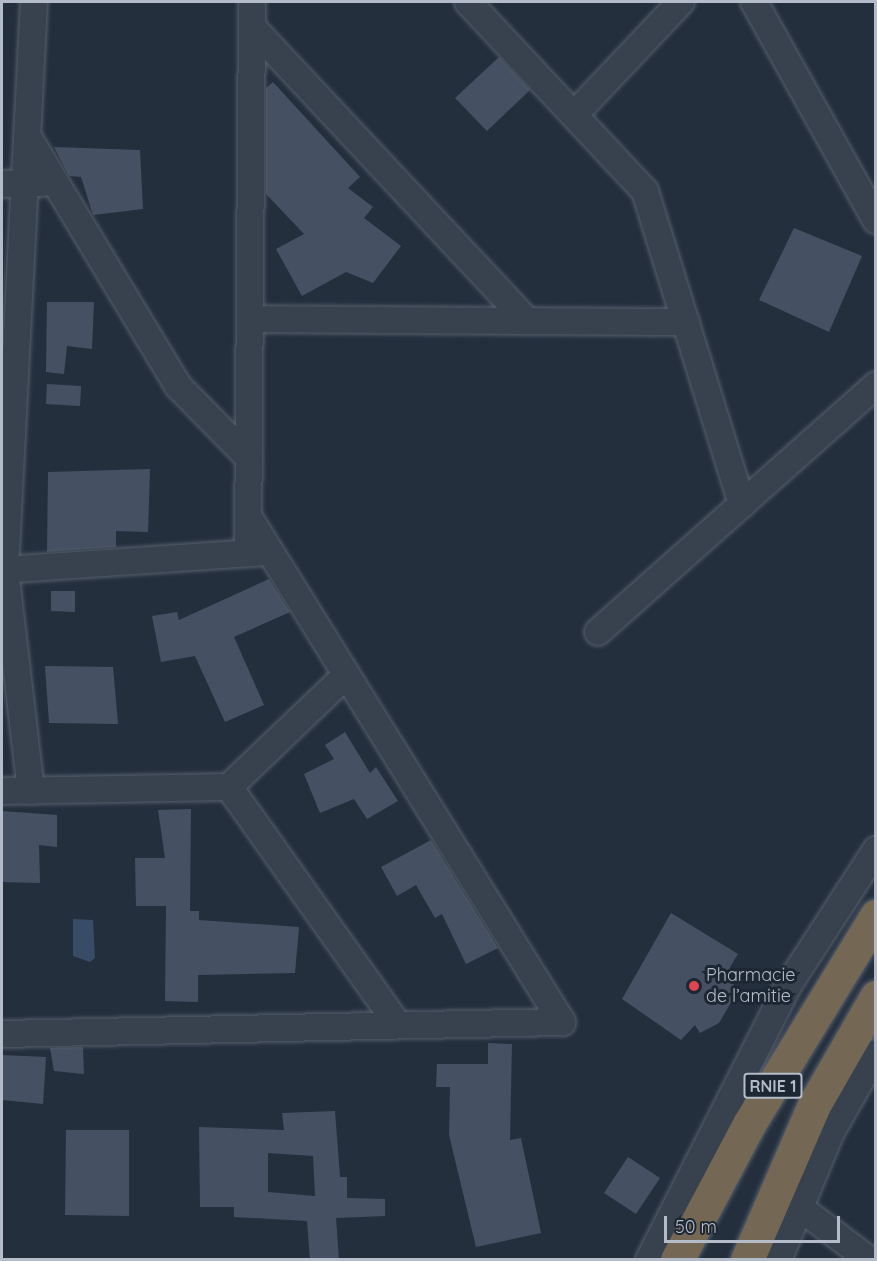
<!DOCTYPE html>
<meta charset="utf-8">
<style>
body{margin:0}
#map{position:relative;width:877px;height:1261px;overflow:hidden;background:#242f3e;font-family:Quicksand,sans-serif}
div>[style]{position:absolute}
.water>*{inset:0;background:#394c67}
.building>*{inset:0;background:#455162}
.roads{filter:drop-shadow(0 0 2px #565f6c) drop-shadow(0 0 2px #565f6c)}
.minor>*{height:26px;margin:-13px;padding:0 13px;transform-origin:13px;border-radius:13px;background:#38414e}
.highway>*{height:33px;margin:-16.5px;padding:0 16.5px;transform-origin:16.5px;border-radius:16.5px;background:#746855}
.dots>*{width:16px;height:16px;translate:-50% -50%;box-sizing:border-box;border:3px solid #1d2633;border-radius:50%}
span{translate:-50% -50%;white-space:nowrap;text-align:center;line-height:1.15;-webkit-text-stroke:6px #1d2633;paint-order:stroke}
.shield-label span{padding:2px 4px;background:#1d2633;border:2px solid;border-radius:4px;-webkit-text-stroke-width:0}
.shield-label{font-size:16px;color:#b4bcc9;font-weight:700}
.poi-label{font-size:18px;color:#b4bcc9}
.left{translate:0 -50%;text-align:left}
.frame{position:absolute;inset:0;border:3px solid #b4bcc9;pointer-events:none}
.scale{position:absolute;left:664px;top:1216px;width:176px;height:27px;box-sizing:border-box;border:3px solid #b4bcc9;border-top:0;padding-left:8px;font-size:18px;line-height:21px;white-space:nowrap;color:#b4bcc9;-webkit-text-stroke:4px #1d2633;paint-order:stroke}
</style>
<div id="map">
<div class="water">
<div style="clip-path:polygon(73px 919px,93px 920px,95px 958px,90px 962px,73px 956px)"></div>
</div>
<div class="building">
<div style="clip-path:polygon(499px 57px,530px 90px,487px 131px,455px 98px)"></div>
<div style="clip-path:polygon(273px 82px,360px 177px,348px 188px,373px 207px,364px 218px,401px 246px,373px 283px,346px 272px,302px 296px,276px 249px,304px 234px,266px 194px,266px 88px)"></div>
<div style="clip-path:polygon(54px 147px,140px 150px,143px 209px,93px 215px,81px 177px,69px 176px)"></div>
<div style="clip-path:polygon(794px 228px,862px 256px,829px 332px,759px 300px)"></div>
<div style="clip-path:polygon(47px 302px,94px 302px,92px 349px,67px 346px,64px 374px,46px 372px)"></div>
<div style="clip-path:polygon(47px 384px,81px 386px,80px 406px,46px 404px)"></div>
<div style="clip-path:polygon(150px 469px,148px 532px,116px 531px,116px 547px,47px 552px,48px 472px)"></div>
<div style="clip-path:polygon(269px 579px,290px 612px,234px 637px,264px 705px,225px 722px,195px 656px,161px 662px,152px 616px,177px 612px,179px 620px)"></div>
<div style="clip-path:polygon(51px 591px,75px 591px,75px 612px,51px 611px)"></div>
<div style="clip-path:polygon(45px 666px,113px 667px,118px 724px,49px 723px)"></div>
<div style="clip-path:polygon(345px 732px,370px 773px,376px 767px,398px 801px,367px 819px,354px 799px,320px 813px,304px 774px,334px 759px,325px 745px)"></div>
<div style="clip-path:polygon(191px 809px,190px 911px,199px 911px,199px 920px,299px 927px,295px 973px,198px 975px,198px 1002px,165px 1001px,166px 906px,136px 906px,135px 858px,165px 858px,158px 810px)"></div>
<div style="clip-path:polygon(2px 811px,57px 815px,57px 847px,39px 845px,40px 883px,2px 882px)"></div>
<div style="clip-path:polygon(431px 840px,498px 948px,466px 964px,442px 914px,435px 918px,416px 885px,397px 896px,381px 867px)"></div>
<div style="clip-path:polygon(671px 913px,738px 954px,730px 967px,736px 994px,719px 1023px,700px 1033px,695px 1025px,681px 1040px,622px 999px)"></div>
<div style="clip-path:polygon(488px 1043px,512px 1044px,510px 1140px,521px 1138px,541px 1233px,476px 1247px,449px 1135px,450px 1087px,436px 1087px,437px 1064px,488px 1064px)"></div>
<div style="clip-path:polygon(83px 1047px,84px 1074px,54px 1071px,50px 1048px)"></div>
<div style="clip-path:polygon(2px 1055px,46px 1057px,43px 1104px,2px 1100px)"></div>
<div style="clip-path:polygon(evenodd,335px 1111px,340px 1177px,347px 1177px,347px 1198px,385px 1199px,385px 1216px,336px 1218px,339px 1260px,310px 1260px,307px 1221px,234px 1217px,234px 1207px,200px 1207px,199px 1127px,284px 1130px,282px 1113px,335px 1111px,268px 1153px,313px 1156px,315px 1196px,268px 1192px,268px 1153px)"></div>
<div style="clip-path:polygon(66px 1130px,129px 1130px,129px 1216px,65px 1215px)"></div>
<div style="clip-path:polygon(628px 1157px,660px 1178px,636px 1214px,604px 1193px)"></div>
</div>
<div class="roads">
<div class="minor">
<div style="left:468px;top:2px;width:259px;rotate:46.9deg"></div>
<div style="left:645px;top:191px;width:328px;rotate:72.8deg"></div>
<div style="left:754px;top:2px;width:250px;rotate:60.8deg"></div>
<div style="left:252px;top:27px;width:403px;rotate:46.9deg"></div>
<div style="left:574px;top:115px;width:156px;rotate:-46.6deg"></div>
<div style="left:28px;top:137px;width:291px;rotate:58.9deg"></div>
<div style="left:178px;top:386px;width:101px;rotate:45.4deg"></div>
<div style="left:2px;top:184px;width:41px;rotate:-1.4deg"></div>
<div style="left:250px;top:319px;width:436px;rotate:0.4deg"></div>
<div style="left:248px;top:516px;width:596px;rotate:58.18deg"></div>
<div style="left:248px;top:553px;width:551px;rotate:-89.58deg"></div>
<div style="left:2px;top:570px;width:264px;rotate:-3.9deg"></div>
<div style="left:598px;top:632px;width:372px;rotate:-41.6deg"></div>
<div style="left:229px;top:787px;width:288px;rotate:54.6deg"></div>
<div style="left:2px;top:791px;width:227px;rotate:-1deg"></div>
<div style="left:229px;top:787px;width:162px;rotate:-43.7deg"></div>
<div style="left:31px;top:791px;width:223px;rotate:-96.7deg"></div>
<div style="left:5px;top:570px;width:569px;rotate:-87.08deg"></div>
<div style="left:2px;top:1034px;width:560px;rotate:-1.23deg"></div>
<div style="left:799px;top:1207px;width:88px;rotate:37.1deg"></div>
<div style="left:649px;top:1260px;width:309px;rotate:-63.1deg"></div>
<div style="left:789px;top:984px;width:160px;rotate:-57deg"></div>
<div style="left:778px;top:1260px;width:139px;rotate:-67.5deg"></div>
<div style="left:831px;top:1132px;width:91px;rotate:-60.3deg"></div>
</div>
<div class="highway">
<div style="left:677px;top:1260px;width:154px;rotate:-62.1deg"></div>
<div style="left:749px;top:1124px;width:244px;rotate:-58.6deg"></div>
<div style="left:747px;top:1260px;width:169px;rotate:-66.6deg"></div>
<div style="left:814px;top:1105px;width:125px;rotate:-60.1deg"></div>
</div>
</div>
<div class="dots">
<div style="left:694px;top:986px;background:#e0444e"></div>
</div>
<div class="shield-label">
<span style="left:773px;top:1086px">RNIE 1</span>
</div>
<div class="poi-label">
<span class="left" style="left:706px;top:986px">Pharmacie<br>de l’amitie</span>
</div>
<div class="frame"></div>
<div class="scale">50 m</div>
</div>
